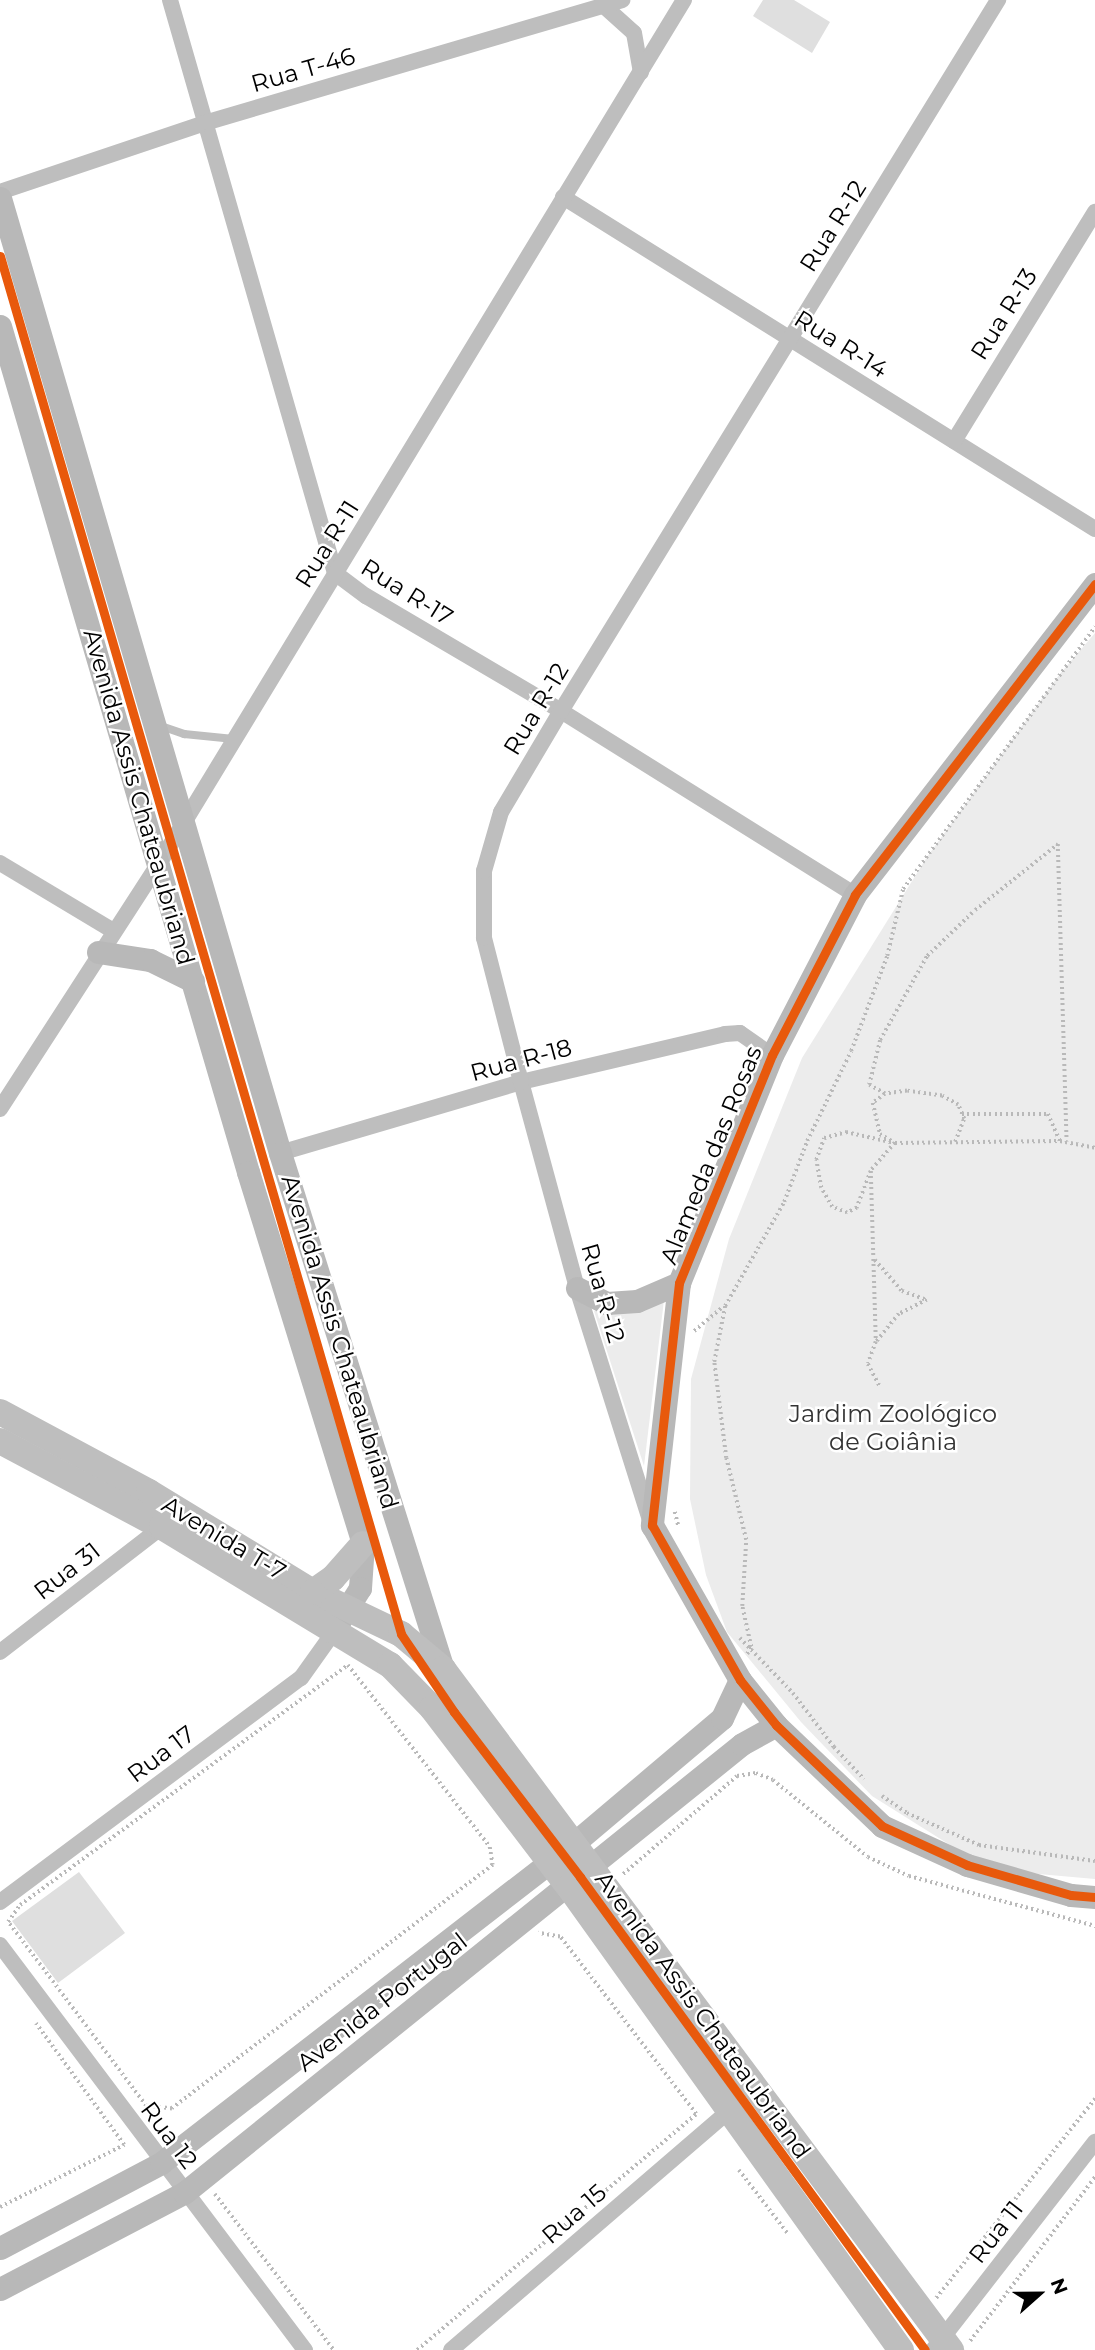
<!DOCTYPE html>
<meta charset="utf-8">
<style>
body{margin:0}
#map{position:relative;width:1095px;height:2350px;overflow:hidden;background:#fff;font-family:Montserrat,sans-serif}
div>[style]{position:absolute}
.green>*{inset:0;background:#ececec}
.building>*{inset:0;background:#dfdfdf}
.path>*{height:3.5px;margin-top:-1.75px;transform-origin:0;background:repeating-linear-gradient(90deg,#b9b9b9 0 2px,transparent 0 5.5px)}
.lane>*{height:8px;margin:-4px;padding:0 4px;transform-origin:4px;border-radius:4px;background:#bebebe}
.street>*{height:16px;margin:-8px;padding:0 8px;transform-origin:8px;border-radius:8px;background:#bebebe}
.secondary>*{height:23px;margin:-11.5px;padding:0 11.5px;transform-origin:11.5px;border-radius:11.5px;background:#b8b8b8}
.primary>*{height:26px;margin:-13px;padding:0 13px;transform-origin:13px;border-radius:13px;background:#bebebe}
.cycleway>*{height:9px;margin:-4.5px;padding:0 4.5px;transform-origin:4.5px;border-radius:4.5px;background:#e8590c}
span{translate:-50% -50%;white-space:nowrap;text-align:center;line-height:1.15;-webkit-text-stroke:5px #fff;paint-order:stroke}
.street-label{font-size:24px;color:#000}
.park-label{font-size:24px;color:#333}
.north{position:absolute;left:1004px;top:2259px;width:70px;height:70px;-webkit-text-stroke:5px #fff;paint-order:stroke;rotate:69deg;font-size:19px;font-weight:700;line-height:28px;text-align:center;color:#000}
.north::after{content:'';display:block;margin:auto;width:24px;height:32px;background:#000;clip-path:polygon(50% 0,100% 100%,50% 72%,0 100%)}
</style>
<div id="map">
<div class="green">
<div style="clip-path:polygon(1095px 633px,1095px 1879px,1015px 1872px,958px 1850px,872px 1796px,801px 1722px,727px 1632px,706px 1575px,690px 1499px,691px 1379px,729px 1239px,802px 1058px,927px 857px,1059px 675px)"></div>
<div style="clip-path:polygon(664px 1300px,644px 1466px,594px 1311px)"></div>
</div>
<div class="building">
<div style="clip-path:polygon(763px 0,794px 0,830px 22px,812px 53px,753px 16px)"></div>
<div style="clip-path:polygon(79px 1872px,125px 1933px,58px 1983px,12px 1921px)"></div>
</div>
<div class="path">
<div style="left:1058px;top:844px;width:298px;rotate:88.3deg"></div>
<div style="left:885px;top:1094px;width:18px;rotate:-151deg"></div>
<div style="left:869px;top:1085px;width:46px;rotate:-76.3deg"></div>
<div style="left:880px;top:1040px;width:96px;rotate:-60.8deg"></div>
<div style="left:927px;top:956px;width:66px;rotate:-43.8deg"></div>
<div style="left:975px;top:910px;width:106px;rotate:-38.5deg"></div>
<div style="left:962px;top:1114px;width:86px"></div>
<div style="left:1048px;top:1114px;width:30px;rotate:66deg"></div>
<div style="left:955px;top:1142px;width:25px;rotate:-69deg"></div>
<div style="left:964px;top:1119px;width:15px;rotate:-113deg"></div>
<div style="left:958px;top:1105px;width:18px;rotate:-151deg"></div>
<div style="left:942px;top:1096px;width:35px;rotate:-172deg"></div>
<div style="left:907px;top:1091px;width:22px;rotate:172deg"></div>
<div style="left:885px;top:1094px;width:15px;rotate:143deg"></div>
<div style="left:873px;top:1103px;width:32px;rotate:77deg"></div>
<div style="left:880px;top:1134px;width:17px;rotate:31deg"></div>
<div style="left:895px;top:1143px;width:165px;rotate:-0.7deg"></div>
<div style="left:1060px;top:1141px;width:36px;rotate:11deg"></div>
<div style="left:871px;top:1171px;width:40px;rotate:111deg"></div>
<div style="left:857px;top:1208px;width:11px;rotate:153deg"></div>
<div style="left:847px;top:1213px;width:16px;rotate:-158deg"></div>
<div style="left:832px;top:1207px;width:22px;rotate:-120deg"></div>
<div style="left:821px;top:1188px;width:28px;rotate:-100deg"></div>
<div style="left:816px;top:1160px;width:23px;rotate:-70deg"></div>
<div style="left:824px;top:1138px;width:23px;rotate:-15deg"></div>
<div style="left:846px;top:1132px;width:50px;rotate:12.7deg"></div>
<div style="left:895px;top:1143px;width:37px;rotate:131deg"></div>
<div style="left:871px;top:1171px;width:171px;rotate:88.3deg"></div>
<div style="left:875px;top:1260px;width:41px;rotate:48.9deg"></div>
<div style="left:902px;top:1291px;width:27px;rotate:20deg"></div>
<div style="left:927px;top:1300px;width:31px;rotate:153deg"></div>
<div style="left:899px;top:1314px;width:36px;rotate:129deg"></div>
<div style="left:876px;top:1342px;width:23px;rotate:110deg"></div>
<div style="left:868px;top:1364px;width:27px;rotate:62deg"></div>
<div style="left:694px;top:1331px;width:38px;rotate:-40deg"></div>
<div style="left:675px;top:1512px;width:16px;rotate:76deg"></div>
<div style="left:740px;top:1638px;width:76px;rotate:46.1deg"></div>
<div style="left:793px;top:1693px;width:68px;rotate:52.8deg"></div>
<div style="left:834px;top:1747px;width:44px;rotate:46.8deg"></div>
<div style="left:747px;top:1654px;width:8px;rotate:-60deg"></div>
<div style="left:751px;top:1647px;width:42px;rotate:-102.4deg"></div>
<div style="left:742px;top:1606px;width:66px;rotate:-86.5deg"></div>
<div style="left:746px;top:1540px;width:84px;rotate:-103.7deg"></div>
<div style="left:726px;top:1458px;width:97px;rotate:-97.1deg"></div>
<div style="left:714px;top:1362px;width:57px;rotate:-78.9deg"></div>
<div style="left:725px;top:1306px;width:120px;rotate:-60.4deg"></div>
<div style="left:784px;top:1202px;width:65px;rotate:-69.3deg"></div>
<div style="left:807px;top:1141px;width:100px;rotate:-63.9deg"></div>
<div style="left:851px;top:1051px;width:102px;rotate:-69.2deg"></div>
<div style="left:887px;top:956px;width:69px;rotate:-76.6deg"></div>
<div style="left:903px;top:889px;width:325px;rotate:-53.8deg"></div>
<div style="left:348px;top:1665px;width:231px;rotate:52deg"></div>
<div style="left:490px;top:1847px;width:18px;rotate:81deg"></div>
<div style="left:493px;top:1865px;width:403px;rotate:142.8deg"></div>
<div style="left:172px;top:2109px;width:26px;rotate:-173deg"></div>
<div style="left:146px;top:2106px;width:230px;rotate:-126.9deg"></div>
<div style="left:8px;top:1922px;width:21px;rotate:-55deg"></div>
<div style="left:20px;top:1905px;width:406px;rotate:-36.2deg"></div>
<div style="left:882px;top:1796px;width:30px;rotate:34deg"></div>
<div style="left:907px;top:1813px;width:79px;rotate:24deg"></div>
<div style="left:979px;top:1845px;width:117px;rotate:7.9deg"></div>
<div style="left:623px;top:1874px;width:150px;rotate:-40.7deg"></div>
<div style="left:737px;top:1776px;width:19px;rotate:-9deg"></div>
<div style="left:756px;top:1773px;width:18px;rotate:22deg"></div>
<div style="left:773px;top:1780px;width:122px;rotate:39deg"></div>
<div style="left:868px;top:1857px;width:45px;rotate:24.9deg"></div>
<div style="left:909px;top:1876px;width:193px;rotate:15deg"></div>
<div style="left:739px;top:2170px;width:82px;rotate:52.4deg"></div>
<div style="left:215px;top:2194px;width:196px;rotate:52.7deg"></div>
<div style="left:0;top:2207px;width:139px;rotate:-26.6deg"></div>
<div style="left:124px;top:2145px;width:150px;rotate:-126deg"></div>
<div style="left:936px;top:2298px;width:255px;rotate:-51.4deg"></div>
<div style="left:970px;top:2341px;width:206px;rotate:-52.7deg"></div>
<div style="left:417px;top:2350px;width:365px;rotate:-40.2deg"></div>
<div style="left:696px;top:2114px;width:223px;rotate:-127.5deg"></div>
<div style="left:560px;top:1937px;width:22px;rotate:-170deg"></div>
</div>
<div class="lane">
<div style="left:158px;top:725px;width:28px;rotate:19deg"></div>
<div style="left:184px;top:734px;width:50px;rotate:5.7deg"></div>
</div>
<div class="street">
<div style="left:170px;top:0;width:596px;rotate:73.94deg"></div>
<div style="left:335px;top:573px;width:39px;rotate:37deg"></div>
<div style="left:366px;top:596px;width:226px;rotate:30.5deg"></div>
<div style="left:561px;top:711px;width:347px;rotate:32deg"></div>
<div style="left:604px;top:6px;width:40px;rotate:42deg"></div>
<div style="left:634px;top:33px;width:40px;rotate:80deg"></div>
<div style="left:0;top:192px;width:219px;rotate:-18.6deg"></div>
<div style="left:208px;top:122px;width:432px;rotate:-16.4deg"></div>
<div style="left:563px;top:197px;width:627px;rotate:31.97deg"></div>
<div style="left:954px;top:441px;width:269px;rotate:-58.4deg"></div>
<div style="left:0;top:863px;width:131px;rotate:30.9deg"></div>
<div style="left:0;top:1109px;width:294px;rotate:-57.1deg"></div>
<div style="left:160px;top:862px;width:1009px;rotate:-58.71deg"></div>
<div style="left:280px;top:1153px;width:251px;rotate:-16.4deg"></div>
<div style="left:521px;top:1082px;width:210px;rotate:-13.2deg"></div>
<div style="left:725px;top:1034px;width:15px;rotate:-4deg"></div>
<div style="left:740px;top:1033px;width:39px;rotate:35deg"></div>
<div style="left:650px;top:1520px;width:243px;rotate:-107.5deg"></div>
<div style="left:577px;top:1288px;width:213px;rotate:-105.2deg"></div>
<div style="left:521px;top:1082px;width:149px;rotate:-104.4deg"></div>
<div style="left:484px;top:938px;width:67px;rotate:-90deg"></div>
<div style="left:484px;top:871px;width:61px;rotate:-73.9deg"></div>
<div style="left:501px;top:812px;width:117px;rotate:-59.3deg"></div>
<div style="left:561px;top:711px;width:835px;rotate:-58.42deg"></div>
<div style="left:0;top:1652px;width:205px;rotate:-37.7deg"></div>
<div style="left:0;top:1902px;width:375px;rotate:-36.7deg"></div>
<div style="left:301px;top:1678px;width:60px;rotate:-54.5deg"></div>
<div style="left:0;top:1945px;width:507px;rotate:53.02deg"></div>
<div style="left:451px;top:2350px;width:364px;rotate:-40.7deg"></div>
<div style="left:933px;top:2350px;width:264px;rotate:-52.1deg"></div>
</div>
<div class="secondary">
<div style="left:0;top:198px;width:995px;rotate:73.66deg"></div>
<div style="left:280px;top:1153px;width:541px;rotate:72.47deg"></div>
<div style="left:0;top:326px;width:882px;rotate:73.66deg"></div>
<div style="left:248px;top:1172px;width:389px;rotate:72.8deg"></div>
<div style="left:363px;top:1544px;width:44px;rotate:93.9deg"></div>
<div style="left:360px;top:1588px;width:40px;rotate:122deg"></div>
<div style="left:1095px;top:584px;width:393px;rotate:127.7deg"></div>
<div style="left:855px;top:895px;width:180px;rotate:117.4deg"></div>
<div style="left:772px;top:1055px;width:246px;rotate:112.2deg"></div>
<div style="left:679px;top:1283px;width:244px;rotate:96.4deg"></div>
<div style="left:652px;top:1525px;width:178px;rotate:60.4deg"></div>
<div style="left:740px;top:1680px;width:58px;rotate:51.3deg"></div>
<div style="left:776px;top:1725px;width:146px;rotate:43.6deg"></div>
<div style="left:882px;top:1826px;width:94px;rotate:24.6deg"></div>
<div style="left:967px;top:1865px;width:108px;rotate:16.1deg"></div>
<div style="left:1071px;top:1895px;width:24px;rotate:5deg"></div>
<div style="left:98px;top:952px;width:53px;rotate:8.7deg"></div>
<div style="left:150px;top:960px;width:48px;rotate:26deg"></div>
<div style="left:577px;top:1288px;width:34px;rotate:27deg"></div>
<div style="left:607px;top:1303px;width:30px;rotate:-4deg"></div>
<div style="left:637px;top:1301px;width:46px;rotate:-23.2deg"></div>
<div style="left:0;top:2248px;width:182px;rotate:-27.8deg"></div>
<div style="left:161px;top:2163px;width:521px;rotate:-37.75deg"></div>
<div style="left:573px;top:1844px;width:195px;rotate:-40.2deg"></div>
<div style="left:722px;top:1718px;width:42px;rotate:-64.7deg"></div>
<div style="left:0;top:2289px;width:208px;rotate:-27.6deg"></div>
<div style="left:184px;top:2193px;width:716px;rotate:-38.82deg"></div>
<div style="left:742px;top:1744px;width:39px;rotate:-29deg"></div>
</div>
<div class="primary">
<div style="left:0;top:1412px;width:169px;rotate:28.2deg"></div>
<div style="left:149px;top:1492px;width:192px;rotate:31.4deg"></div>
<div style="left:313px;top:1592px;width:98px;rotate:25.5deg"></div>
<div style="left:401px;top:1634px;width:55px;rotate:39.8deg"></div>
<div style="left:443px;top:1669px;width:850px;rotate:53.28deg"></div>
<div style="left:0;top:1441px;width:183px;rotate:28deg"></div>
<div style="left:162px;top:1527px;width:267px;rotate:31.2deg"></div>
<div style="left:390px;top:1665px;width:60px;rotate:45.7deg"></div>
<div style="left:432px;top:1708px;width:225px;rotate:52.6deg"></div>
<div style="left:569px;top:1887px;width:570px;rotate:54.36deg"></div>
<div style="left:313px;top:1592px;width:24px;rotate:-35deg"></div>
<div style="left:333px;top:1578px;width:45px;rotate:-48.6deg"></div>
</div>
<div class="cycleway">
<div style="left:0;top:256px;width:1435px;rotate:73.77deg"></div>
<div style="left:401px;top:1634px;width:94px;rotate:55.8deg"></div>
<div style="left:454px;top:1712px;width:208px;rotate:52.6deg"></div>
<div style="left:580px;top:1877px;width:585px;rotate:53.89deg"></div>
<div style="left:1095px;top:584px;width:393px;rotate:127.7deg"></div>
<div style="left:855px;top:895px;width:180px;rotate:117.4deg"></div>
<div style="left:772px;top:1055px;width:246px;rotate:112.2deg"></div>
<div style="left:679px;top:1283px;width:244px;rotate:96.4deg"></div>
<div style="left:652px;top:1525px;width:178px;rotate:60.4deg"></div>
<div style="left:740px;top:1680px;width:58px;rotate:51.3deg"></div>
<div style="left:776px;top:1725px;width:146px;rotate:43.6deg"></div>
<div style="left:882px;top:1826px;width:94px;rotate:24.6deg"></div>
<div style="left:967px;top:1865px;width:108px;rotate:16.1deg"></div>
<div style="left:1071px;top:1895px;width:24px;rotate:5deg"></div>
</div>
<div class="street-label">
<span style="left:303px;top:70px;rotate:-16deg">Rua T-46</span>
<span style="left:833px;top:226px;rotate:-58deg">Rua R-12</span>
<span style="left:1004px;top:314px;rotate:-58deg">Rua R-13</span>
<span style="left:841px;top:344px;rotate:32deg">Rua R-14</span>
<span style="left:327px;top:544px;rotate:-58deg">Rua R-11</span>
<span style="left:407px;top:592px;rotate:32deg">Rua R-17</span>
<span style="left:536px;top:709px;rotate:-59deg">Rua R-12</span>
<span style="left:139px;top:797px;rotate:74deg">Avenida Assis Chateaubriand</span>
<span style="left:521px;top:1060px;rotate:-15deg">Rua R-18</span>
<span style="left:711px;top:1155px;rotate:-68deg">Alameda das Rosas</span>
<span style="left:603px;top:1293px;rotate:74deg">Rua R-12</span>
<span style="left:340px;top:1342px;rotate:73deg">Avenida Assis Chateaubriand</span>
<span style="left:224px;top:1538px;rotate:31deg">Avenida T-7</span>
<span style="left:67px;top:1571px;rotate:-38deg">Rua 31</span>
<span style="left:161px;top:1754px;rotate:-37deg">Rua 17</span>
<span style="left:382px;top:2002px;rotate:-38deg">Avenida Portugal</span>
<span style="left:703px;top:2015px;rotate:54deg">Avenida Assis Chateaubriand</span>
<span style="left:169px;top:2135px;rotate:53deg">Rua 12</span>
<span style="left:574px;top:2214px;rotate:-41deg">Rua 15</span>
<span style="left:996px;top:2232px;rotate:-52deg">Rua 11</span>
</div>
<div class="park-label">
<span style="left:893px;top:1428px">Jardim Zoológico<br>de Goiânia</span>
</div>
<div class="north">N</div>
</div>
